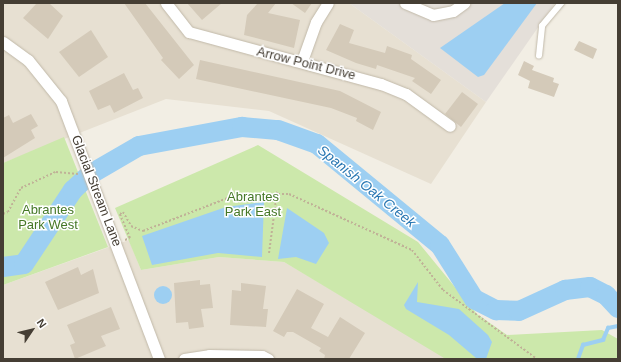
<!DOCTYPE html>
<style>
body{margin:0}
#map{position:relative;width:621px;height:362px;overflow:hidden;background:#f2eee4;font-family:Arial,sans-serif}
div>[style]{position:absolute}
.residential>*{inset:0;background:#e7e0d2}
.industrial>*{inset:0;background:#e4dfd9}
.green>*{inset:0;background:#cce8ab}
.water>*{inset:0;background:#9dcff2}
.round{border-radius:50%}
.stream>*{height:3.5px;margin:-1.75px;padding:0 1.75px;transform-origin:1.75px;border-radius:1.75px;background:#9dcff2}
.river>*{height:20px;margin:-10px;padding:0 10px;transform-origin:10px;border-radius:10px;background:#9dcff2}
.building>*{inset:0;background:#d4cab9}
.path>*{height:2px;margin-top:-1px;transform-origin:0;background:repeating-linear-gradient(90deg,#c0b297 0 2px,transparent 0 4px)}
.roads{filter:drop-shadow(0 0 1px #c1b9a9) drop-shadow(0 0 1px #c1b9a9)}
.lane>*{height:5.5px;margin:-2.75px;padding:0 2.75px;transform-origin:2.75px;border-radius:2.75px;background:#fff}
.street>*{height:11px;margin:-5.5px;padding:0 5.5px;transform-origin:5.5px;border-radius:5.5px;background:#fff}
span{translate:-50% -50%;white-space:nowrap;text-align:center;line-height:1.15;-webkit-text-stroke:3px #fff;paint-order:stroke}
.street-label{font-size:13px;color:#453e34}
.park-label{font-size:13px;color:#447726}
.water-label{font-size:14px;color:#2a78b3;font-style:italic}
.frame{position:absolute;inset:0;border:4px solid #453e34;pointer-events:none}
.north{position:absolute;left:12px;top:310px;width:40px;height:40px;-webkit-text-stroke:3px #fff;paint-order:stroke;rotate:55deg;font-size:11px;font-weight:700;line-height:16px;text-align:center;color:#453e34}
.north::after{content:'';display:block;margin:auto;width:14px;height:18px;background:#453e34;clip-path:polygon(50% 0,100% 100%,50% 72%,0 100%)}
</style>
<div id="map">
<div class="residential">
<div style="clip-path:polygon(3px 3px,349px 3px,486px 102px,431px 184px,269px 111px,166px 99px,3px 163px)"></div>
<div style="clip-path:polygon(129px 240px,141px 270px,219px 257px,284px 262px,449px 359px,3px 359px,3px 285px)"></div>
</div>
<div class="industrial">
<div style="clip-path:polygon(349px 3px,555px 3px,486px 102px)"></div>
</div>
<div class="green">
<div style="clip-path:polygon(64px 137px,108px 247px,3px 285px,3px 163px)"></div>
<div style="clip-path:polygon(258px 145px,418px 242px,477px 314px,507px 335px,602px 330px,618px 339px,618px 359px,444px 358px,284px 262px,219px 257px,141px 270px,115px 208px)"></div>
</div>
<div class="water">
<div style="clip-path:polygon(505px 3px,537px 3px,484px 75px,478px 77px,440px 48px)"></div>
<div style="clip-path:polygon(264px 202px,262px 257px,218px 253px,152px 265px,142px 236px,226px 207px)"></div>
<div style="clip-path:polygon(287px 208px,324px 233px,329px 243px,316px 264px,296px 257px,278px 259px)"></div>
<div style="clip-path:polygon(418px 282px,417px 302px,459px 309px,488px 335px,492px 342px,486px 359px,476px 358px,449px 335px,406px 309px,404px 305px)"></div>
<div class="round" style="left:154px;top:286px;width:18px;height:18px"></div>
</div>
<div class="stream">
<div style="left:578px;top:359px;width:15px;rotate:-70deg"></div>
<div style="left:583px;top:345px;width:21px;rotate:-14deg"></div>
<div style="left:603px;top:340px;width:13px;rotate:-67deg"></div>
<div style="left:608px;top:328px;width:10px;rotate:-11deg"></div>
</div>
<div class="river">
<div style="left:3px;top:267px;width:21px;rotate:-8deg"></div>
<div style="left:24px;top:264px;width:89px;rotate:-56.5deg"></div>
<div style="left:73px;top:190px;width:22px;rotate:-43deg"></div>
<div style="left:89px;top:175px;width:58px;rotate:-30.1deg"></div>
<div style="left:139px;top:146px;width:105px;rotate:-10.5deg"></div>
<div style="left:242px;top:127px;width:36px;rotate:5deg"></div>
<div style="left:278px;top:130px;width:41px;rotate:19.7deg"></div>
<div style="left:317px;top:144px;width:159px;rotate:39.4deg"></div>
<div style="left:440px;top:245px;width:64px;rotate:57.8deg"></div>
<div style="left:474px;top:299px;width:25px;rotate:27deg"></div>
<div style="left:496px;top:310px;width:23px;rotate:2deg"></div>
<div style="left:519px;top:311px;width:51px;rotate:-24.5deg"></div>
<div style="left:565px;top:290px;width:25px;rotate:-7deg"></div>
<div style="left:590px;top:287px;width:18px;rotate:27deg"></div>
<div style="left:606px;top:295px;width:18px;rotate:47deg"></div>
</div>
<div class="building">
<div style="clip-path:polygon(37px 3px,49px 3px,63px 16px,48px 39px,23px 18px)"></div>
<div style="clip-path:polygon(124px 3px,145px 3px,194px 65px,179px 79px,161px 60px,163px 58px)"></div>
<div style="clip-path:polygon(187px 3px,222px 3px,202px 20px)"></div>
<div style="clip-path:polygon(258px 3px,276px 3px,268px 13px,300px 20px,294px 48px,244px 35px,247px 15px)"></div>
<div style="clip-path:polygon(291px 3px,312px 3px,305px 13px)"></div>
<div style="clip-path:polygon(340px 24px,354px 30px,349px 43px,385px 53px,387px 46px,412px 55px,411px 59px,441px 80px,431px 94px,412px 81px,415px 78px,377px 65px,376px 69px,356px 63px,326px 50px)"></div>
<div style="clip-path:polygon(91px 30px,108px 57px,79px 77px,59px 52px)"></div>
<div style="clip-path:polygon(579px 41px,597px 49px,593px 59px,574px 50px)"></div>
<div style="clip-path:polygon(200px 60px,340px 91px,381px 112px,373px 130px,356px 121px,357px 118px,331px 108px,196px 79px)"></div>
<div style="clip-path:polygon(524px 61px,534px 66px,532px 70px,554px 78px,553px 82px,559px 84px,554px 97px,528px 88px,530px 81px,518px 75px)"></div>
<div style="clip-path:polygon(124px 73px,133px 90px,138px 88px,143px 98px,114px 113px,110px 105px,98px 110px,89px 91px)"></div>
<div style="clip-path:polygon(462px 92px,478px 104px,461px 127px,445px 114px)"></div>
<div style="clip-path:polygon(31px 114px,38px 126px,31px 130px,35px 138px,3px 158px,3px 118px,9px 115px,13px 123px)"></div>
<div style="clip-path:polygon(78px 267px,81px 275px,93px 269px,99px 293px,58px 310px,45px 282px)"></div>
<div style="clip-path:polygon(200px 280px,200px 285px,210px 284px,213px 308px,201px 309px,204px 327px,189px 329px,188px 322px,176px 323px,174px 283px)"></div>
<div style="clip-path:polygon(241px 283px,266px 286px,263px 309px,268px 309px,266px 327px,230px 325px,232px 290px,241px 291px)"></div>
<div style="clip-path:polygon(297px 289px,324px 304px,311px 328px,328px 337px,340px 317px,365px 333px,349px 359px,324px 359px,325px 355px,319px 351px,321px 348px,293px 332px,287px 332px,284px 337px,273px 331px)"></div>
<div style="clip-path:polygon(111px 307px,120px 329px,101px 336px,106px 346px,75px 359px,70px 345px,75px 343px,67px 325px)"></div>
</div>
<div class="path">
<div style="left:3px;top:214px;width:5px;rotate:-22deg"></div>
<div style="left:8px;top:212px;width:27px;rotate:-62deg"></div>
<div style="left:21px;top:188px;width:38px;rotate:-25deg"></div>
<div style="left:56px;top:172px;width:22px;rotate:5deg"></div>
<div style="left:125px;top:240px;width:5px;rotate:-22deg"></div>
<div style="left:130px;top:238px;width:26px;rotate:-113deg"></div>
<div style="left:120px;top:214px;width:4px;rotate:-34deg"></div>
<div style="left:123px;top:212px;width:16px;rotate:60deg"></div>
<div style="left:131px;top:226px;width:13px;rotate:23deg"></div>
<div style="left:143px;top:231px;width:102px;rotate:-21.3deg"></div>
<div style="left:238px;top:194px;width:51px"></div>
<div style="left:289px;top:194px;width:135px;rotate:24.5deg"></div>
<div style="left:412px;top:250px;width:51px;rotate:52.2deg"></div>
<div style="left:443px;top:290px;width:117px;rotate:36.3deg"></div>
<div style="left:269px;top:253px;width:62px;rotate:-82.5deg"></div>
</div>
<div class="roads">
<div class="lane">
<div style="left:539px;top:56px;width:30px;rotate:-84deg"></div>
<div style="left:542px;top:26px;width:30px;rotate:-50deg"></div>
</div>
<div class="street">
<div style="left:166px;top:3px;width:37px;rotate:52deg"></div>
<div style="left:189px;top:32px;width:199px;rotate:15.2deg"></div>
<div style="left:381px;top:84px;width:27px;rotate:22deg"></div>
<div style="left:406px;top:94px;width:54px;rotate:36deg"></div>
<div style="left:405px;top:3px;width:30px;rotate:23deg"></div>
<div style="left:433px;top:15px;width:20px;rotate:-11deg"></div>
<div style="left:453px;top:11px;width:14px;rotate:-36deg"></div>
<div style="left:3px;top:42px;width:31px;rotate:36deg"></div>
<div style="left:28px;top:60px;width:53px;rotate:51.2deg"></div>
<div style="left:61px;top:101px;width:276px;rotate:69.2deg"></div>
<div style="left:302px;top:61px;width:41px;rotate:-70.3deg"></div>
<div style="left:316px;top:22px;width:22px;rotate:-58deg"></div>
<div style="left:184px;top:359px;width:25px;rotate:-9deg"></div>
<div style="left:209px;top:355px;width:53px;rotate:1.1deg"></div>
<div style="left:262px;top:356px;width:7px;rotate:27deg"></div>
</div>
</div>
<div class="street-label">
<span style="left:306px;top:64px;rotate:14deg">Arrow Point Drive</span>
<span style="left:96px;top:191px;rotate:69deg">Glacial Stream Lane</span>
</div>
<div class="park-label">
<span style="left:253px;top:205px">Abrantes<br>Park East</span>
<span style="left:48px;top:218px">Abrantes<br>Park West</span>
</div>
<div class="water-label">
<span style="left:367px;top:186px;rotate:39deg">Spanish Oak Creek</span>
</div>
<div class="frame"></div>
<div class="north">N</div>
</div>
